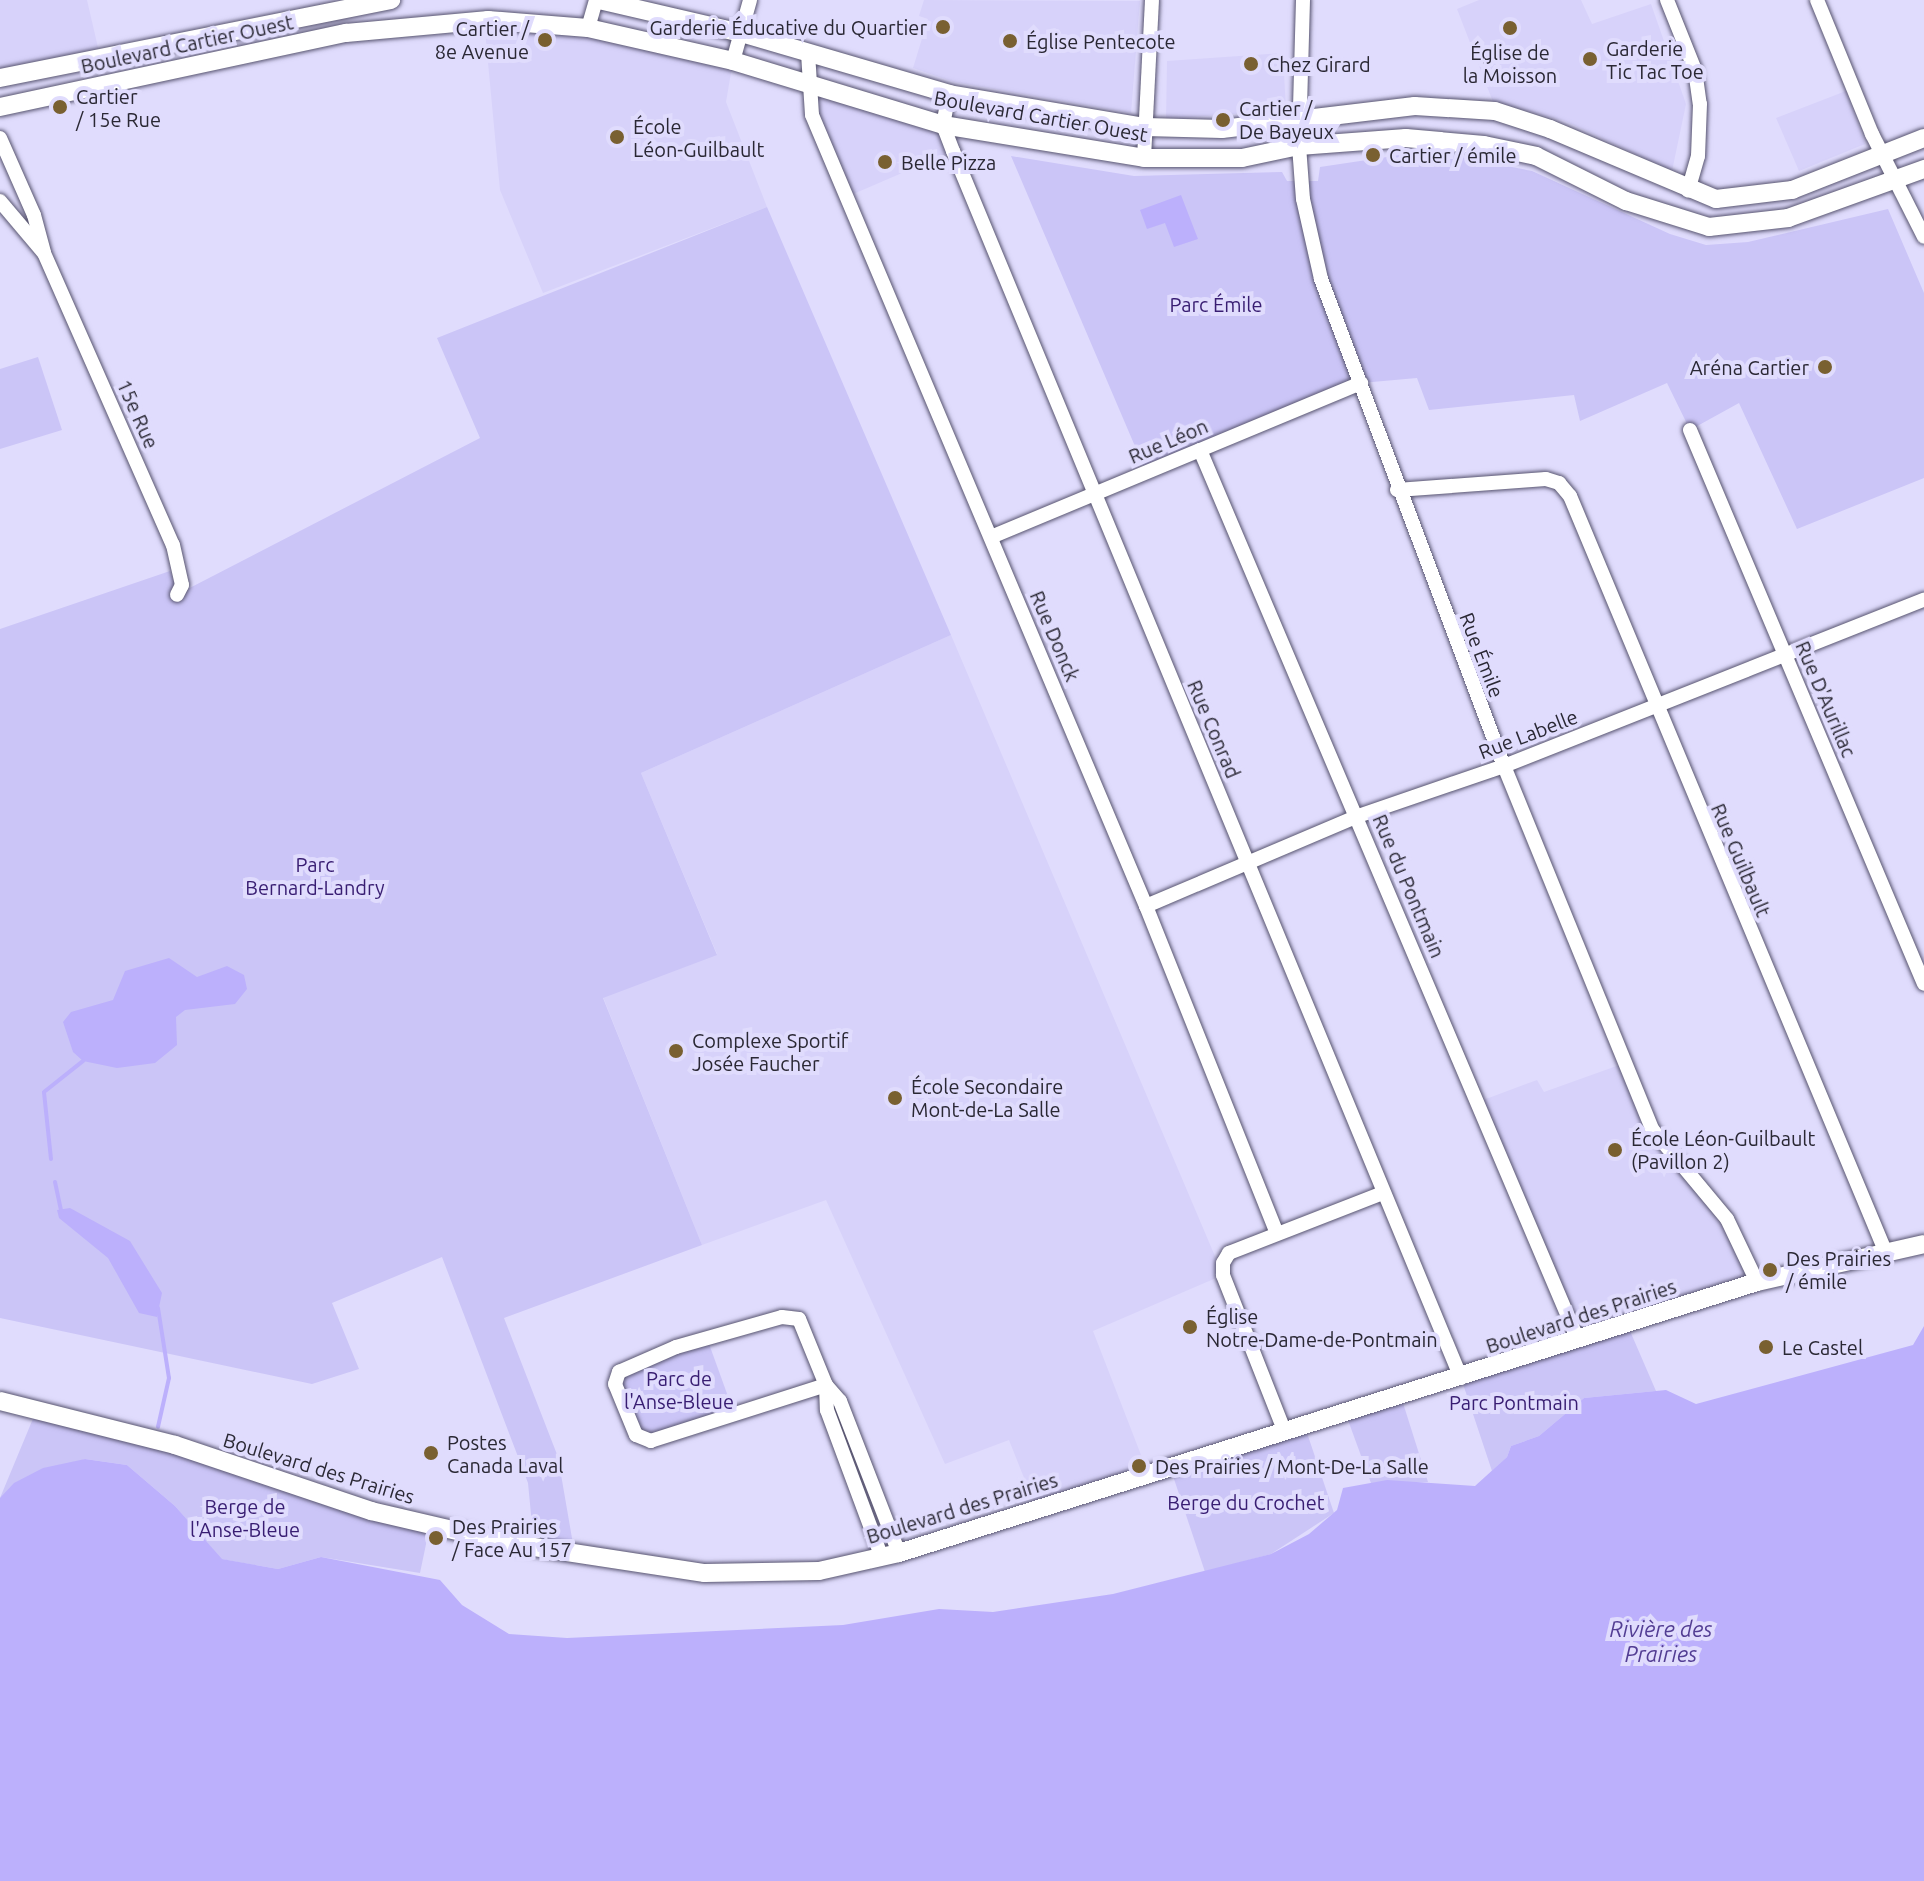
<!DOCTYPE html>
<meta charset="utf-8">
<style>
body{margin:0}
#map{position:relative;width:1924px;height:1881px;overflow:hidden;background:#e0dcfd;font-family:Ubuntu,sans-serif}
div>[style]{position:absolute}
.built>*{inset:0;background:#d7d2fa}
.green>*{inset:0;background:#cbc5f7}
.water>*{inset:0;background:#bcb0fc}
.stream>*{height:4px;margin:-2px;padding:0 2px;transform-origin:2px;border-radius:2px;background:#bcb0fc}
.roads{filter:drop-shadow(0 0 2px #57546f) drop-shadow(0 0 2px #57546f)}
.minor>*{height:14px;margin:-7px;padding:0 7px;transform-origin:7px;border-radius:7px;background:#fff}
.tertiary>*{height:18px;margin:-9px;padding:0 9px;transform-origin:9px;border-radius:9px;background:#fff}
.dots>*{width:22px;height:22px;translate:-50% -50%;box-sizing:border-box;border:4px solid #e0dcfd;border-radius:50%}
span{translate:-50% -50%;white-space:nowrap;text-align:center;line-height:1.15;-webkit-text-stroke:8px #e0dcfd;paint-order:stroke}
.poi-label{font-size:20px;color:#2a2834}
.right{translate:-100% -50%;text-align:right}
.left{translate:0 -50%;text-align:left}
.street-label{font-size:20px;color:#2a2834}
.park-label{font-size:20px;color:#381d72}
.water-label{font-size:22px;color:#533e94;font-style:italic}
</style>
<div id="map">
<div class="built">
<div style="clip-path:polygon(0 0,87px 0,100px 56px,0 78px)"></div>
<div style="clip-path:polygon(924px 0,1140px 1px,1131px 113px,954px 82px,913px 68px,928px 19px,919px 16px)"></div>
<div style="clip-path:polygon(1479px 0,1581px 0,1592px 24px,1651px 4px,1686px 104px,1672px 171px,1565px 121px,1493px 102px,1457px 9px)"></div>
<div style="clip-path:polygon(484px 20px,733px 61px,726px 102px,767px 207px,543px 293px,500px 190px)"></div>
<div style="clip-path:polygon(1283px 53px,1286px 110px,1166px 119px,1167px 61px)"></div>
<div style="clip-path:polygon(812px 89px,943px 125px,953px 151px,851px 195px,816px 113px)"></div>
<div style="clip-path:polygon(1846px 91px,1865px 144px,1799px 171px,1776px 118px)"></div>
<div style="clip-path:polygon(951px 635px,1223px 1275px,1093px 1331px,1148px 1473px,1036px 1508px,1009px 1440px,945px 1464px,826px 1200px,702px 1245px,603px 997px,717px 954px,641px 773px)"></div>
<div style="clip-path:polygon(1625px 1063px,1652px 1129px,1727px 1219px,1757px 1282px,1578px 1340px,1478px 1102px,1537px 1080px,1544px 1092px)"></div>
</div>
<div class="green">
<div style="clip-path:polygon(1407px 154px,1456px 156px,1532px 171px,1670px 234px,1706px 245px,1748px 242px,1888px 209px,1924px 293px,1924px 478px,1797px 529px,1739px 403px,1690px 430px,1667px 383px,1580px 421px,1574px 395px,1429px 410px,1417px 378px,1361px 383px,1146px 472px,1011px 156px,1134px 176px,1282px 172px,1287px 181px,1318px 181px,1320px 167px)"></div>
<div style="clip-path:polygon(767px 207px,951px 635px,641px 773px,717px 955px,603px 998px,702px 1245px,504px 1318px,558px 1457px,573px 1544px,533px 1535px,528px 1483px,442px 1257px,332px 1303px,359px 1369px,312px 1384px,0 1318px,0 629px,170px 571px,178px 594px,480px 438px,437px 338px)"></div>
<div style="clip-path:polygon(38px 357px,62px 430px,0 449px,0 369px)"></div>
<div style="clip-path:polygon(1627px 1324px,1656px 1391px,1584px 1398px,1539px 1436px,1511px 1446px,1507px 1457px,1492px 1471px,1461px 1378px)"></div>
<div style="clip-path:polygon(708px 1341px,734px 1413px,665px 1439px,636px 1435px,615px 1384px,619px 1372px)"></div>
<div style="clip-path:polygon(1403px 1403px,1428px 1482px,1371px 1483px,1345px 1412px)"></div>
<div style="clip-path:polygon(37px 1409px,430px 1525px,420px 1573px,321px 1557px,278px 1569px,221px 1559px,175px 1506px,127px 1465px,85px 1459px,0 1498px)"></div>
<div style="clip-path:polygon(1304px 1424px,1334px 1513px,1271px 1554px,1205px 1572px,1170px 1467px)"></div>
</div>
<div class="water">
<div style="clip-path:polygon(1181px 195px,1198px 239px,1174px 247px,1165px 223px,1147px 229px,1140px 210px)"></div>
<div style="clip-path:polygon(169px 958px,197px 977px,227px 966px,244px 975px,247px 989px,235px 1004px,185px 1010px,176px 1017px,177px 1045px,155px 1063px,117px 1068px,83px 1061px,73px 1052px,63px 1022px,71px 1012px,113px 1000px,125px 971px)"></div>
<div style="clip-path:polygon(70px 1208px,130px 1241px,162px 1293px,157px 1317px,139px 1313px,108px 1258px,59px 1218px,57px 1210px)"></div>
<div style="clip-path:polygon(1924px 1326px,1924px 1881px,0 1881px,0 1498px,14px 1483px,43px 1468px,85px 1459px,127px 1465px,175px 1506px,222px 1559px,278px 1569px,321px 1557px,440px 1580px,462px 1605px,509px 1634px,567px 1638px,843px 1625px,939px 1609px,993px 1612px,1113px 1594px,1271px 1554px,1309px 1534px,1337px 1510px,1343px 1488px,1387px 1480px,1475px 1486px,1507px 1457px,1511px 1446px,1539px 1436px,1584px 1398px,1666px 1390px,1696px 1404px,1913px 1345px)"></div>
</div>
<div class="stream">
<div style="left:51px;top:1159px;width:67px;rotate:-96deg"></div>
<div style="left:44px;top:1092px;width:50px;rotate:-38.5deg"></div>
<div style="left:55px;top:1182px;width:30px;rotate:78deg"></div>
<div style="left:158px;top:1308px;width:71px;rotate:81.1deg"></div>
<div style="left:169px;top:1378px;width:50px;rotate:102.7deg"></div>
</div>
<div class="roads">
<div class="minor">
<div style="left:1303px;top:0;width:146px;rotate:91.6deg"></div>
<div style="left:1299px;top:146px;width:53px;rotate:85.7deg"></div>
<div style="left:1303px;top:199px;width:82px;rotate:77.3deg"></div>
<div style="left:1321px;top:279px;width:520px;rotate:69.41deg"></div>
<div style="left:1504px;top:766px;width:392px;rotate:67.8deg"></div>
<div style="left:1652px;top:1129px;width:117px;rotate:50.2deg"></div>
<div style="left:1727px;top:1219px;width:70px;rotate:64.5deg"></div>
<div style="left:1667px;top:0;width:75px;rotate:68.2deg"></div>
<div style="left:1695px;top:70px;width:34px;rotate:82deg"></div>
<div style="left:1700px;top:104px;width:52px;rotate:92.2deg"></div>
<div style="left:1698px;top:156px;width:36px;rotate:106deg"></div>
<div style="left:1817px;top:0;width:145px;rotate:67.7deg"></div>
<div style="left:1872px;top:134px;width:115px;rotate:63.2deg"></div>
<div style="left:588px;top:28px;width:29px;rotate:-74deg"></div>
<div style="left:808px;top:53px;width:62px;rotate:86.3deg"></div>
<div style="left:812px;top:115px;width:859px;rotate:67.11deg"></div>
<div style="left:1146px;top:906px;width:352px;rotate:68.2deg"></div>
<div style="left:733px;top:61px;width:63px;rotate:-74.4deg"></div>
<div style="left:949px;top:94px;width:32px;rotate:101deg"></div>
<div style="left:943px;top:125px;width:28px;rotate:69deg"></div>
<div style="left:953px;top:151px;width:1328px;rotate:67.51deg"></div>
<div style="left:0;top:138px;width:84px;rotate:66.2deg"></div>
<div style="left:34px;top:215px;width:39px;rotate:75deg"></div>
<div style="left:44px;top:253px;width:319px;rotate:66.2deg"></div>
<div style="left:173px;top:545px;width:41px;rotate:77.3deg"></div>
<div style="left:182px;top:585px;width:11px;rotate:117deg"></div>
<div style="left:1144px;top:158px;width:158px;rotate:-87.1deg"></div>
<div style="left:0;top:201px;width:67px;rotate:49.9deg"></div>
<div style="left:1690px;top:430px;width:601px;rotate:67.1deg"></div>
<div style="left:1200px;top:450px;width:967px;rotate:66.99deg"></div>
<div style="left:1397px;top:490px;width:149px;rotate:-4.2deg"></div>
<div style="left:1546px;top:479px;width:14px;rotate:17deg"></div>
<div style="left:1559px;top:483px;width:17px;rotate:50deg"></div>
<div style="left:1570px;top:496px;width:820px;rotate:67.34deg"></div>
<div style="left:991px;top:537px;width:401px;rotate:-22.6deg"></div>
<div style="left:1146px;top:906px;width:230px;rotate:-23deg"></div>
<div style="left:1358px;top:816px;width:154px;rotate:-18.9deg"></div>
<div style="left:1504px;top:766px;width:452px;rotate:-21.6deg"></div>
<div style="left:826px;top:1385px;width:184px;rotate:162.3deg"></div>
<div style="left:651px;top:1441px;width:16px;rotate:-158deg"></div>
<div style="left:636px;top:1435px;width:55px;rotate:-112.4deg"></div>
<div style="left:615px;top:1384px;width:13px;rotate:-72deg"></div>
<div style="left:619px;top:1372px;width:62px;rotate:-23.7deg"></div>
<div style="left:676px;top:1347px;width:110px;rotate:-15.8deg"></div>
<div style="left:782px;top:1317px;width:17px;rotate:7deg"></div>
<div style="left:799px;top:1319px;width:71px;rotate:67.8deg"></div>
<div style="left:826px;top:1385px;width:25px;rotate:88deg"></div>
<div style="left:827px;top:1410px;width:158px;rotate:69.6deg"></div>
<div style="left:826px;top:1385px;width:21px;rotate:49deg"></div>
<div style="left:840px;top:1401px;width:163px;rotate:68.8deg"></div>
<div style="left:1284px;top:1430px;width:167px;rotate:-111.5deg"></div>
<div style="left:1223px;top:1275px;width:12px;rotate:-90deg"></div>
<div style="left:1223px;top:1263px;width:12px;rotate:-59deg"></div>
<div style="left:1229px;top:1253px;width:165px;rotate:-21.3deg"></div>
</div>
<div class="tertiary">
<div style="left:599px;top:0;width:146px;rotate:13.1deg"></div>
<div style="left:741px;top:33px;width:217px;rotate:16.3deg"></div>
<div style="left:949px;top:94px;width:199px;rotate:9.6deg"></div>
<div style="left:1145px;top:127px;width:77px;rotate:1.5deg"></div>
<div style="left:1222px;top:129px;width:194px;rotate:-6.8deg"></div>
<div style="left:1415px;top:106px;width:80px;rotate:3.6deg"></div>
<div style="left:1495px;top:111px;width:58px;rotate:18.1deg"></div>
<div style="left:1550px;top:129px;width:180px;rotate:22.9deg"></div>
<div style="left:1716px;top:199px;width:77px;rotate:-6.8deg"></div>
<div style="left:1792px;top:190px;width:142px;rotate:-21.5deg"></div>
<div style="left:0;top:78px;width:399px;rotate:-11.3deg"></div>
<div style="left:0;top:107px;width:354px;rotate:-12.1deg"></div>
<div style="left:346px;top:33px;width:143px;rotate:-5.2deg"></div>
<div style="left:488px;top:20px;width:100px;rotate:4.6deg"></div>
<div style="left:588px;top:28px;width:149px;rotate:12.8deg"></div>
<div style="left:733px;top:61px;width:220px;rotate:16.9deg"></div>
<div style="left:943px;top:125px;width:204px;rotate:9.3deg"></div>
<div style="left:1144px;top:158px;width:98px"></div>
<div style="left:1242px;top:158px;width:58px;rotate:-11.9deg"></div>
<div style="left:1299px;top:146px;width:107px;rotate:-4.3deg"></div>
<div style="left:1406px;top:138px;width:78px;rotate:5.1deg"></div>
<div style="left:1484px;top:145px;width:53px;rotate:11.9deg"></div>
<div style="left:1536px;top:156px;width:101px;rotate:26.6deg"></div>
<div style="left:1626px;top:201px;width:87px;rotate:17.4deg"></div>
<div style="left:1709px;top:227px;width:80px;rotate:-6.5deg"></div>
<div style="left:1788px;top:218px;width:145px;rotate:-19.8deg"></div>
<div style="left:0;top:1401px;width:180px;rotate:14.1deg"></div>
<div style="left:175px;top:1445px;width:207px;rotate:18.6deg"></div>
<div style="left:371px;top:1511px;width:141px;rotate:13.1deg"></div>
<div style="left:508px;top:1543px;width:199px;rotate:8.7deg"></div>
<div style="left:705px;top:1573px;width:114px;rotate:-1deg"></div>
<div style="left:819px;top:1571px;width:82px;rotate:-12.7deg"></div>
<div style="left:899px;top:1553px;width:900px;rotate:-17.53deg"></div>
<div style="left:1757px;top:1282px;width:171px;rotate:-12.8deg"></div>
</div>
</div>
<div class="dots">
<div style="left:943px;top:27px;background:#796031"></div>
<div style="left:1510px;top:28px;background:#796031"></div>
<div style="left:545px;top:40px;background:#796031"></div>
<div style="left:1010px;top:41px;background:#796031"></div>
<div style="left:1590px;top:59px;background:#796031"></div>
<div style="left:1251px;top:64px;background:#796031"></div>
<div style="left:60px;top:107px;background:#796031"></div>
<div style="left:1223px;top:120px;background:#796031"></div>
<div style="left:617px;top:137px;background:#796031"></div>
<div style="left:1373px;top:155px;background:#796031"></div>
<div style="left:885px;top:162px;background:#796031"></div>
<div style="left:1825px;top:367px;background:#796031"></div>
<div style="left:676px;top:1051px;background:#796031"></div>
<div style="left:895px;top:1098px;background:#796031"></div>
<div style="left:1615px;top:1150px;background:#796031"></div>
<div style="left:1770px;top:1270px;background:#796031"></div>
<div style="left:1190px;top:1327px;background:#796031"></div>
<div style="left:1766px;top:1347px;background:#796031"></div>
<div style="left:431px;top:1453px;background:#796031"></div>
<div style="left:1139px;top:1466px;background:#796031"></div>
<div style="left:436px;top:1538px;background:#796031"></div>
</div>
<div class="poi-label">
<span class="right" style="left:927px;top:27px">Garderie Éducative du Quartier</span>
<span class="right" style="left:529px;top:40px">Cartier /<br>8e Avenue</span>
<span class="left" style="left:1026px;top:41px">Église Pentecote</span>
<span class="left" style="left:1606px;top:60px">Garderie<br>Tic Tac Toe</span>
<span style="left:1510px;top:64px">Église de<br>la Moisson</span>
<span class="left" style="left:1267px;top:64px">Chez Girard</span>
<span class="left" style="left:76px;top:108px">Cartier<br>/ 15e Rue</span>
<span class="left" style="left:1239px;top:120px">Cartier /<br>De Bayeux</span>
<span class="left" style="left:633px;top:138px">École<br>Léon-Guilbault</span>
<span class="left" style="left:1389px;top:155px">Cartier / émile</span>
<span class="left" style="left:901px;top:162px">Belle Pizza</span>
<span class="right" style="left:1809px;top:367px">Aréna Cartier</span>
<span class="left" style="left:692px;top:1052px">Complexe Sportif<br>Josée Faucher</span>
<span class="left" style="left:911px;top:1098px">École Secondaire<br>Mont-de-La Salle</span>
<span class="left" style="left:1631px;top:1150px">École Léon-Guilbault<br>(Pavillon 2)</span>
<span class="left" style="left:1786px;top:1270px">Des Prairies<br>/ émile</span>
<span class="left" style="left:1206px;top:1328px">Église<br>Notre-Dame-de-Pontmain</span>
<span class="left" style="left:1782px;top:1347px">Le Castel</span>
<span class="left" style="left:447px;top:1454px">Postes<br>Canada Laval</span>
<span class="left" style="left:1155px;top:1466px">Des Prairies / Mont-De-La Salle</span>
<span class="left" style="left:452px;top:1538px">Des Prairies<br>/ Face Au 157</span>
</div>
<div class="street-label">
<span style="left:187px;top:44px;rotate:-12deg">Boulevard Cartier Ouest</span>
<span style="left:1041px;top:116px;rotate:10deg">Boulevard Cartier Ouest</span>
<span style="left:138px;top:414px;rotate:66deg">15e Rue</span>
<span style="left:1168px;top:441px;rotate:-23deg">Rue Léon</span>
<span style="left:1055px;top:636px;rotate:67deg">Rue Donck</span>
<span style="left:1482px;top:655px;rotate:69deg">Rue Émile</span>
<span style="left:1826px;top:699px;rotate:67deg">Rue D'Aurillac</span>
<span style="left:1214px;top:729px;rotate:67deg">Rue Conrad</span>
<span style="left:1528px;top:734px;rotate:-21deg">Rue Labelle</span>
<span style="left:1741px;top:860px;rotate:67deg">Rue Guilbault</span>
<span style="left:1409px;top:886px;rotate:67deg">Rue du Pontmain</span>
<span style="left:1581px;top:1316px;rotate:-18deg">Boulevard des Prairies</span>
<span style="left:319px;top:1468px;rotate:17deg">Boulevard des Prairies</span>
<span style="left:962px;top:1508px;rotate:-17deg">Boulevard des Prairies</span>
</div>
<div class="park-label">
<span style="left:1216px;top:304px">Parc Émile</span>
<span style="left:315px;top:876px">Parc<br>Bernard-Landry</span>
<span style="left:679px;top:1390px">Parc de<br>l'Anse-Bleue</span>
<span style="left:1514px;top:1402px">Parc Pontmain</span>
<span style="left:1246px;top:1502px">Berge du Crochet</span>
<span style="left:245px;top:1518px">Berge de<br>l'Anse-Bleue</span>
</div>
<div class="water-label">
<span style="left:1661px;top:1641px">Rivière des<br>Prairies</span>
</div>
</div>
